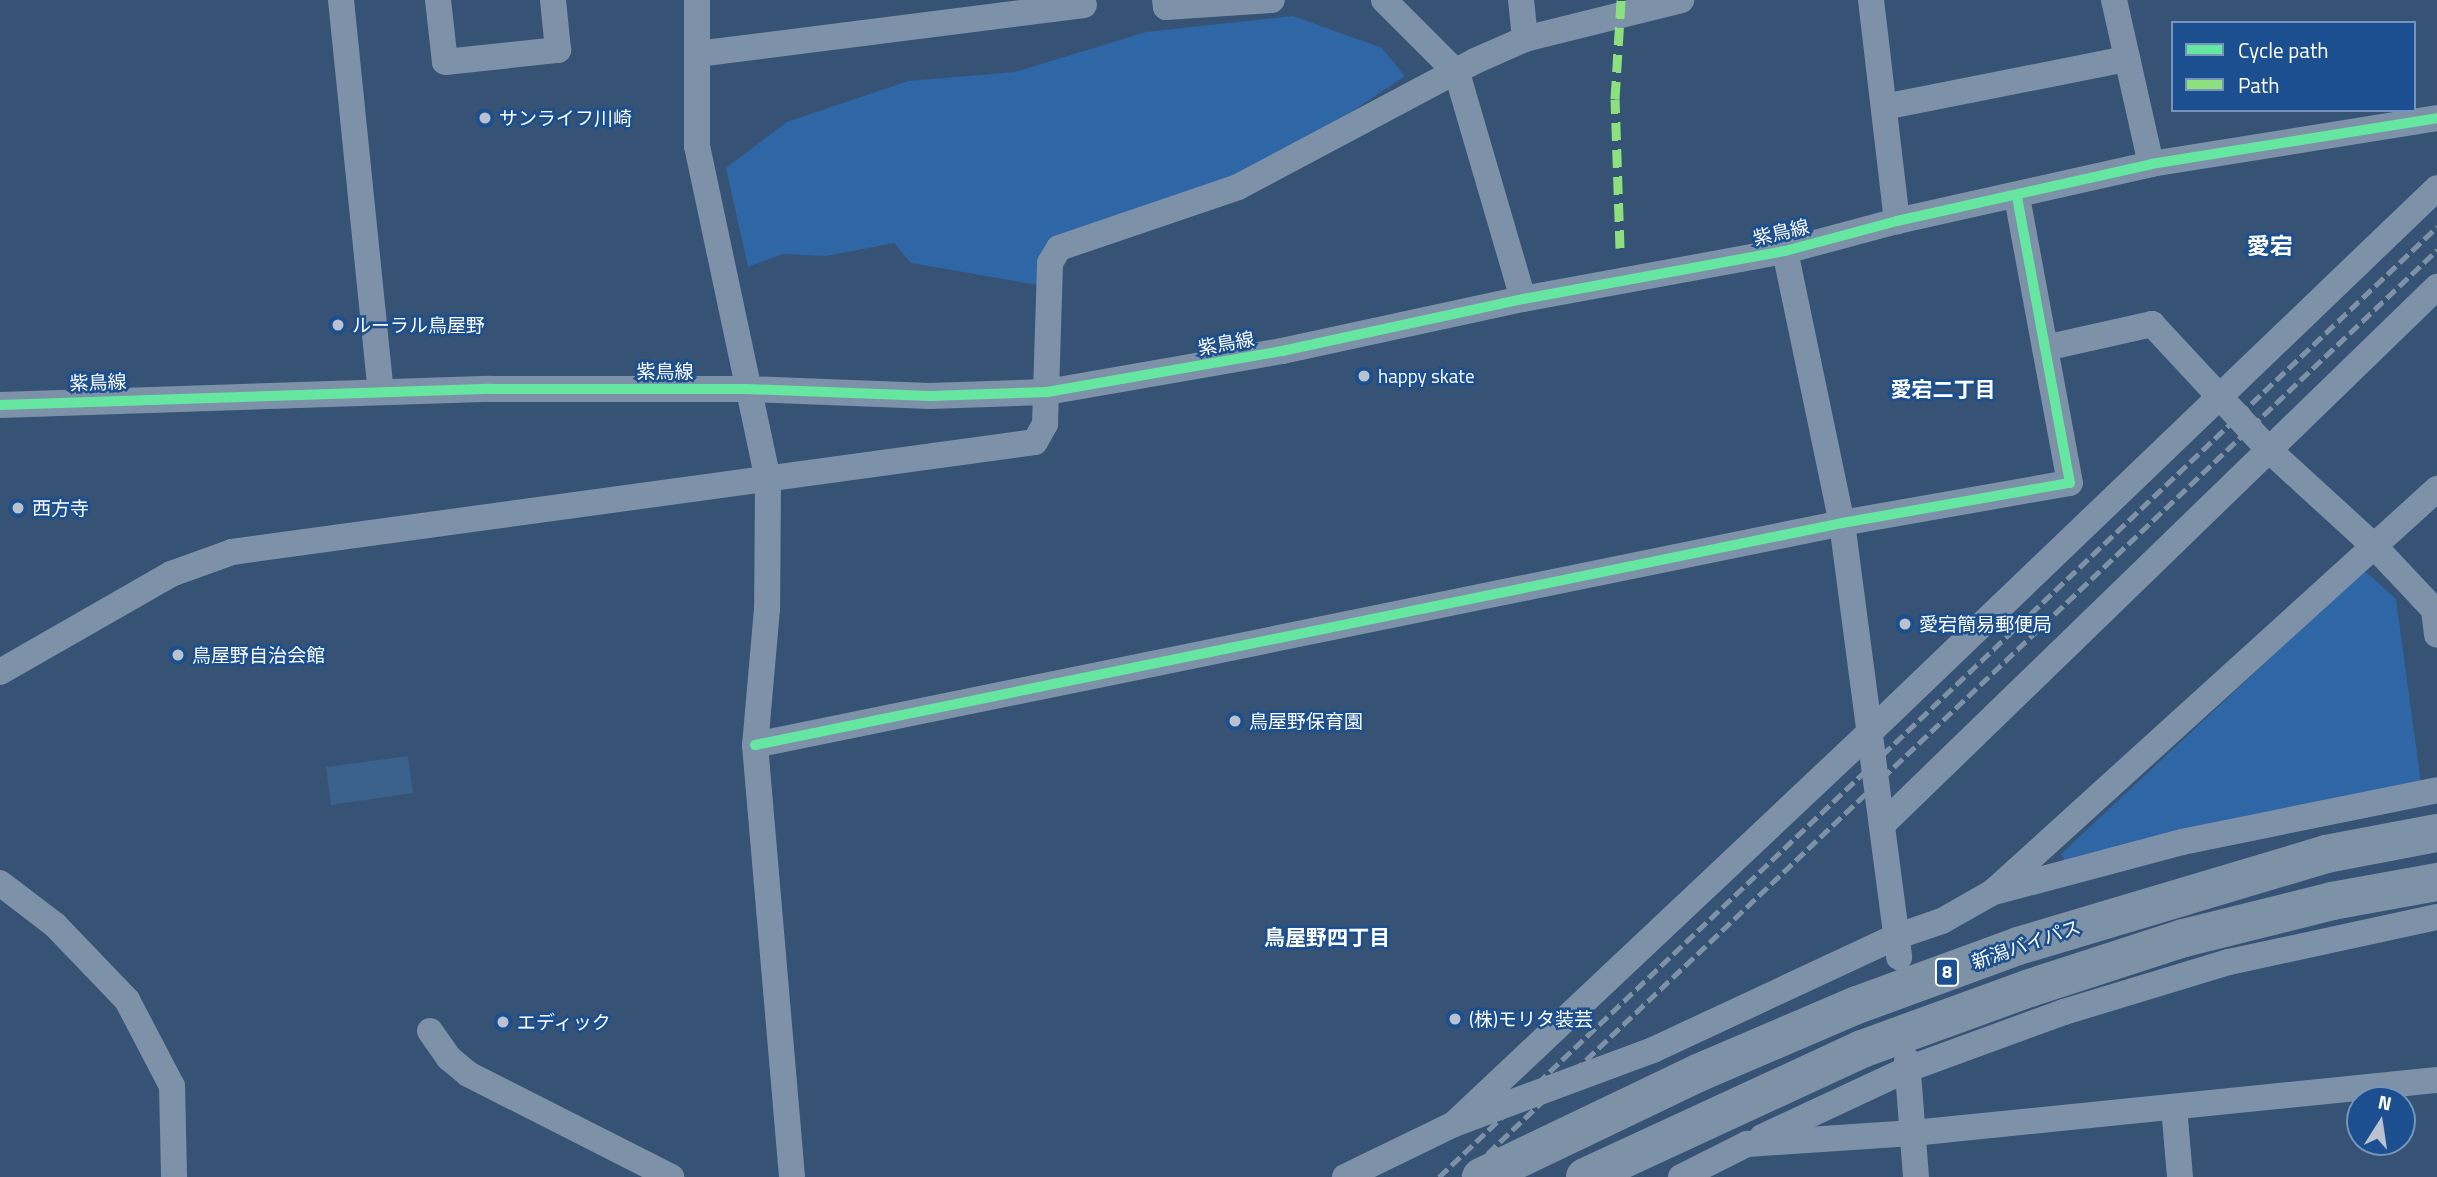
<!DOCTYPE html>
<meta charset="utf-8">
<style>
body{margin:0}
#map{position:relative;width:2437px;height:1177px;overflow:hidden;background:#365274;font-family:"Titillium Web","Noto Sans JP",sans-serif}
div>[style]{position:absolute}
.green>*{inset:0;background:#2f66a5}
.water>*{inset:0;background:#3b618d}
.minor>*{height:26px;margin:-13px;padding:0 13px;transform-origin:13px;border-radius:13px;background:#7d92a8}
.highway>*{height:38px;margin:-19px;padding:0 19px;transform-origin:19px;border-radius:19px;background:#7e92a7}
.rail>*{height:5px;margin-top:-2.5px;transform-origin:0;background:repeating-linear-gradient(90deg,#7e92a7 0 12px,transparent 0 17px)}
.quiet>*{height:9px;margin-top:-4.5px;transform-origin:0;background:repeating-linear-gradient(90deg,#8de07e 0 18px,transparent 0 27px)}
.cycleway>*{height:10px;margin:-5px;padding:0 5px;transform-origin:5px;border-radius:5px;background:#66e7a1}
.dots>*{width:19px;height:19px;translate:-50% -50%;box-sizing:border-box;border:4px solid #1b4f8f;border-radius:50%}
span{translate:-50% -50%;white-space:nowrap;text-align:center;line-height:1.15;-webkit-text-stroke:5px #1b4f8f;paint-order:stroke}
.shield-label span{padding:2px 5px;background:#1b4f8f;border:2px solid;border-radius:5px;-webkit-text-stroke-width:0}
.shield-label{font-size:18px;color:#fff;font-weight:700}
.poi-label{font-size:19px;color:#fff}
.left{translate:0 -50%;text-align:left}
.street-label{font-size:19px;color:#fff}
.neighbourhood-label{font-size:21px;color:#fff;font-weight:700}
.quarter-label{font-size:23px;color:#fff;font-weight:700}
.legend{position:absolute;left:2171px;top:21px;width:245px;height:91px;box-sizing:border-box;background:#1b4f8f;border:2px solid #7695bc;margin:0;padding:9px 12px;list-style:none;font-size:21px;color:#fff}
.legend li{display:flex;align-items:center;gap:14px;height:35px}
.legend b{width:35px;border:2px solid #7695bc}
.north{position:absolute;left:2346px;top:1086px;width:70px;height:70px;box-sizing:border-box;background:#1b4f8f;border:2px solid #7695bc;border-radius:50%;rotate:12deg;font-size:19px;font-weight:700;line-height:28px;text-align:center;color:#fff}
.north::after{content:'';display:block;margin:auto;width:24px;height:32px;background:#b9c2ce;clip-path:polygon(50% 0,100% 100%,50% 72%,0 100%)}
</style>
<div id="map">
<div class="green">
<div style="clip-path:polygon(1293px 16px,1382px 48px,1405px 76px,1300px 146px,1198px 193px,1056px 236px,1038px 285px,911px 263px,894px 243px,826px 256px,783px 254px,748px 267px,726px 168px,787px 122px,908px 81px,1015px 72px,1146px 32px)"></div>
<div style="clip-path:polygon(2364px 570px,2396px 599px,2421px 783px,2066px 863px,2061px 854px)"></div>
</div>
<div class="water">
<div style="clip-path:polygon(408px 756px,413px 793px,331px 805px,326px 767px)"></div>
</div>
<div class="minor">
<div style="left:341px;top:0;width:393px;rotate:84.2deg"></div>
<div style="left:438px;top:0;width:62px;rotate:83.6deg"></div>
<div style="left:445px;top:62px;width:114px;rotate:-6.1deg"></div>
<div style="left:558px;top:50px;width:50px;rotate:-95.7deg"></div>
<div style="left:697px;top:0;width:146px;rotate:90deg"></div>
<div style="left:697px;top:146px;width:341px;rotate:78deg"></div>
<div style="left:768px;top:480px;width:129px;rotate:90.4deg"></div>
<div style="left:767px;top:609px;width:137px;rotate:95deg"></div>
<div style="left:755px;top:745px;width:434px;rotate:85.1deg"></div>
<div style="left:1165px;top:0;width:7px;rotate:82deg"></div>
<div style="left:1166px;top:7px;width:106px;rotate:-3.8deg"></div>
<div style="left:1384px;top:0;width:103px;rotate:45deg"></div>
<div style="left:1457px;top:73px;width:235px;rotate:73.7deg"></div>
<div style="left:1521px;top:0;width:39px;rotate:84deg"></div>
<div style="left:1871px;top:0;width:223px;rotate:83.3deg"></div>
<div style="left:2114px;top:0;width:168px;rotate:77.3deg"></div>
<div style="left:697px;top:54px;width:390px;rotate:-7.2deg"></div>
<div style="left:1884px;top:107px;width:248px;rotate:-11.2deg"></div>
<div style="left:1785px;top:251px;width:278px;rotate:78.2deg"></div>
<div style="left:1842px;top:523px;width:438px;rotate:82.5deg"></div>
<div style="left:2045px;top:348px;width:110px;rotate:-12.6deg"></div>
<div style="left:2152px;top:324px;width:175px;rotate:47.1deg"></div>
<div style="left:2271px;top:452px;width:141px;rotate:42.4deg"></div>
<div style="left:2375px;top:547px;width:70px;rotate:46.7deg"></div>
<div style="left:2423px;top:598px;width:16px;rotate:47deg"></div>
<div style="left:2434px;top:610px;width:25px;rotate:83deg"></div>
<div style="left:0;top:405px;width:490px;rotate:-1.9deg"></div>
<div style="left:490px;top:389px;width:256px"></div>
<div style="left:746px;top:389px;width:184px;rotate:2.2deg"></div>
<div style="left:930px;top:396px;width:117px;rotate:-2deg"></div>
<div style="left:1047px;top:392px;width:239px;rotate:-9.9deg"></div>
<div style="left:1282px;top:351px;width:247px;rotate:-12.2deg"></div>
<div style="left:1523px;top:299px;width:266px;rotate:-10.4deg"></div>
<div style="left:1785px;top:251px;width:116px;rotate:-15deg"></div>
<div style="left:1897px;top:221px;width:260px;rotate:-12.6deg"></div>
<div style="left:2151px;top:164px;width:290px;rotate:-9.1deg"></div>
<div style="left:0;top:672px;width:197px;rotate:-29.8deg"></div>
<div style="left:171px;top:574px;width:65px;rotate:-19.8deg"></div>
<div style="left:232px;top:552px;width:810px;rotate:-7.8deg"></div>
<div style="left:1035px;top:442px;width:21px;rotate:-61deg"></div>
<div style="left:1045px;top:424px;width:161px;rotate:-88.2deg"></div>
<div style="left:1050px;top:263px;width:17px;rotate:-59deg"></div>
<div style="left:1059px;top:248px;width:189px;rotate:-18.8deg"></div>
<div style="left:1238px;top:187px;width:268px;rotate:-28deg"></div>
<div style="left:1475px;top:61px;width:55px;rotate:-23.7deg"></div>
<div style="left:1525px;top:39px;width:161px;rotate:-14deg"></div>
<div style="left:755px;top:745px;width:1109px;rotate:-11.54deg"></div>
<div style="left:1842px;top:523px;width:231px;rotate:-10deg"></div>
<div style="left:2070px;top:483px;width:292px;rotate:-100.5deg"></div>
<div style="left:1883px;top:824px;width:772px;rotate:-44.11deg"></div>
<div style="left:0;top:883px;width:69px;rotate:37.4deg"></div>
<div style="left:55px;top:925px;width:104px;rotate:46.2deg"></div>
<div style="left:127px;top:1000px;width:97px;rotate:62.4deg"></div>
<div style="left:172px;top:1086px;width:91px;rotate:88.7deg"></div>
<div style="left:1998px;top:891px;width:190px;rotate:-14.9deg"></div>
<div style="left:2182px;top:842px;width:260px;rotate:-11.5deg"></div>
<div style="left:430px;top:1031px;width:33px;rotate:55deg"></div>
<div style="left:449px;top:1058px;width:25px;rotate:40deg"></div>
<div style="left:468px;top:1074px;width:228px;rotate:26.9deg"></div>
<div style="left:1907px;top:1060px;width:117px;rotate:85.6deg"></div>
<div style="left:2174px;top:1107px;width:70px;rotate:85.1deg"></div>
<div style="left:1454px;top:1124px;width:573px;rotate:-43.3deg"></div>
<div style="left:1871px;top:731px;width:784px;rotate:-43.81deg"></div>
<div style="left:1762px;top:1137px;width:161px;rotate:-25deg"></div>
<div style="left:1908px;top:1069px;width:166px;rotate:-20.1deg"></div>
<div style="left:2064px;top:1012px;width:172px;rotate:-16.9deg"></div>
<div style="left:2229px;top:962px;width:213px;rotate:-12.2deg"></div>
<div style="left:1345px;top:1177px;width:121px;rotate:-25.9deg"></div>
<div style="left:1454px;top:1124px;width:212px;rotate:-20.4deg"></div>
<div style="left:1653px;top:1050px;width:270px;rotate:-25deg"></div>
<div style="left:1898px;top:936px;width:46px;rotate:-18.8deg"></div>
<div style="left:1942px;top:921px;width:59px;rotate:-29.6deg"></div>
<div style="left:1993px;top:892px;width:600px;rotate:-42.23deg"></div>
<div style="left:1681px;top:1177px;width:74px;rotate:-26.6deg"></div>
<div style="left:1747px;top:1144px;width:166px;rotate:-3.8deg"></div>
<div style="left:1913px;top:1133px;width:527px;rotate:-5.78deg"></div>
</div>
<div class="highway">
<div style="left:1481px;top:1177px;width:241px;rotate:-25.6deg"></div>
<div style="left:1698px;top:1073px;width:173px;rotate:-23.2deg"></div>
<div style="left:1857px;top:1005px;width:171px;rotate:-20.1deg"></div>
<div style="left:2018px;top:946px;width:321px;rotate:-16.6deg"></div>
<div style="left:2326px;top:854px;width:113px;rotate:-10.7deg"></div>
<div style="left:1585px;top:1177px;width:305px;rotate:-24.8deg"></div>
<div style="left:1862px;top:1049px;width:179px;rotate:-20deg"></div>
<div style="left:2030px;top:988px;width:162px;rotate:-18deg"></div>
<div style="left:2184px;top:938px;width:153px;rotate:-14deg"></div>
<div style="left:2332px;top:901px;width:107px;rotate:-10.3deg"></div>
</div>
<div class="rail">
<div style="left:1439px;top:1177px;width:1378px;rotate:-43.59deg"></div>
<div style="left:1463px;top:1177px;width:1345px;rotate:-43.58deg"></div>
</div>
<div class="quiet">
<div style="left:1620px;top:248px;width:149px;rotate:-91.9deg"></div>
<div style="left:1615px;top:99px;width:99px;rotate:-86.5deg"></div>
</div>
<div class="cycleway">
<div style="left:0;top:405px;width:490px;rotate:-1.9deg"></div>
<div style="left:490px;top:389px;width:256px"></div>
<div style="left:746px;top:389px;width:184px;rotate:2.2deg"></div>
<div style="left:930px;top:396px;width:117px;rotate:-2deg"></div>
<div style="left:1047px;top:392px;width:239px;rotate:-9.9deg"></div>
<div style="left:1282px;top:351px;width:247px;rotate:-12.2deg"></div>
<div style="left:1523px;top:299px;width:266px;rotate:-10.4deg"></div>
<div style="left:1785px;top:251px;width:116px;rotate:-15deg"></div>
<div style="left:1897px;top:221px;width:260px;rotate:-12.6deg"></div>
<div style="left:2151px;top:164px;width:290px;rotate:-9.1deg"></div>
<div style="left:755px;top:745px;width:1109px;rotate:-11.54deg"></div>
<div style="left:1842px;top:523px;width:231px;rotate:-10deg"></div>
<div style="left:2070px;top:483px;width:292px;rotate:-100.5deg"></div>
</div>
<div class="dots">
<div style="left:485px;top:118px;background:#b9c2ce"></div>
<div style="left:338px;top:325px;background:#b9c2ce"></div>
<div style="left:1364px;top:376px;background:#b9c2ce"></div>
<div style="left:18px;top:508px;background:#b9c2ce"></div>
<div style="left:1905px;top:624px;background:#b9c2ce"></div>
<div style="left:178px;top:655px;background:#b9c2ce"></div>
<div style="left:1235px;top:721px;background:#b9c2ce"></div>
<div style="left:1455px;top:1019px;background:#b9c2ce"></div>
<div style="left:503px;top:1022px;background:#b9c2ce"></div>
</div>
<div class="shield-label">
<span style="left:1947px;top:972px">8</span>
</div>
<div class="poi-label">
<span class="left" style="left:499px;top:118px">サンライフ川崎</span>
<span class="left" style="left:352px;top:325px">ルーラル鳥屋野</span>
<span class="left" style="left:1378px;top:376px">happy skate</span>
<span class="left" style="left:32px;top:508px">西方寺</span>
<span class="left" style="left:1919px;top:624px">愛宕簡易郵便局</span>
<span class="left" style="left:192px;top:655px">鳥屋野自治会館</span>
<span class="left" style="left:1249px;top:721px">鳥屋野保育園</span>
<span class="left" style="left:1469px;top:1019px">(株)モリタ装芸</span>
<span class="left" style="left:517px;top:1022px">エディック</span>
</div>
<div class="street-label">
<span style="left:1781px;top:232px;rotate:-13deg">紫鳥線</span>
<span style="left:1226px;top:343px;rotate:-10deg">紫鳥線</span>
<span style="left:665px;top:371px">紫鳥線</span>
<span style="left:98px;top:382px;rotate:-2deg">紫鳥線</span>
<span style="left:2026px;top:944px;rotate:-19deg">新潟バイパス</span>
</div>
<div class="neighbourhood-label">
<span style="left:1943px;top:389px">愛宕二丁目</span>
<span style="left:1327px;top:937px">鳥屋野四丁目</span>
</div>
<div class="quarter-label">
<span style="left:2270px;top:246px">愛宕</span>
</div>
<ul class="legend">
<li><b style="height:9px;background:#66e7a1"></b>Cycle path</li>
<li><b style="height:9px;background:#8de07e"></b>Path</li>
</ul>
<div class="north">N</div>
</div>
